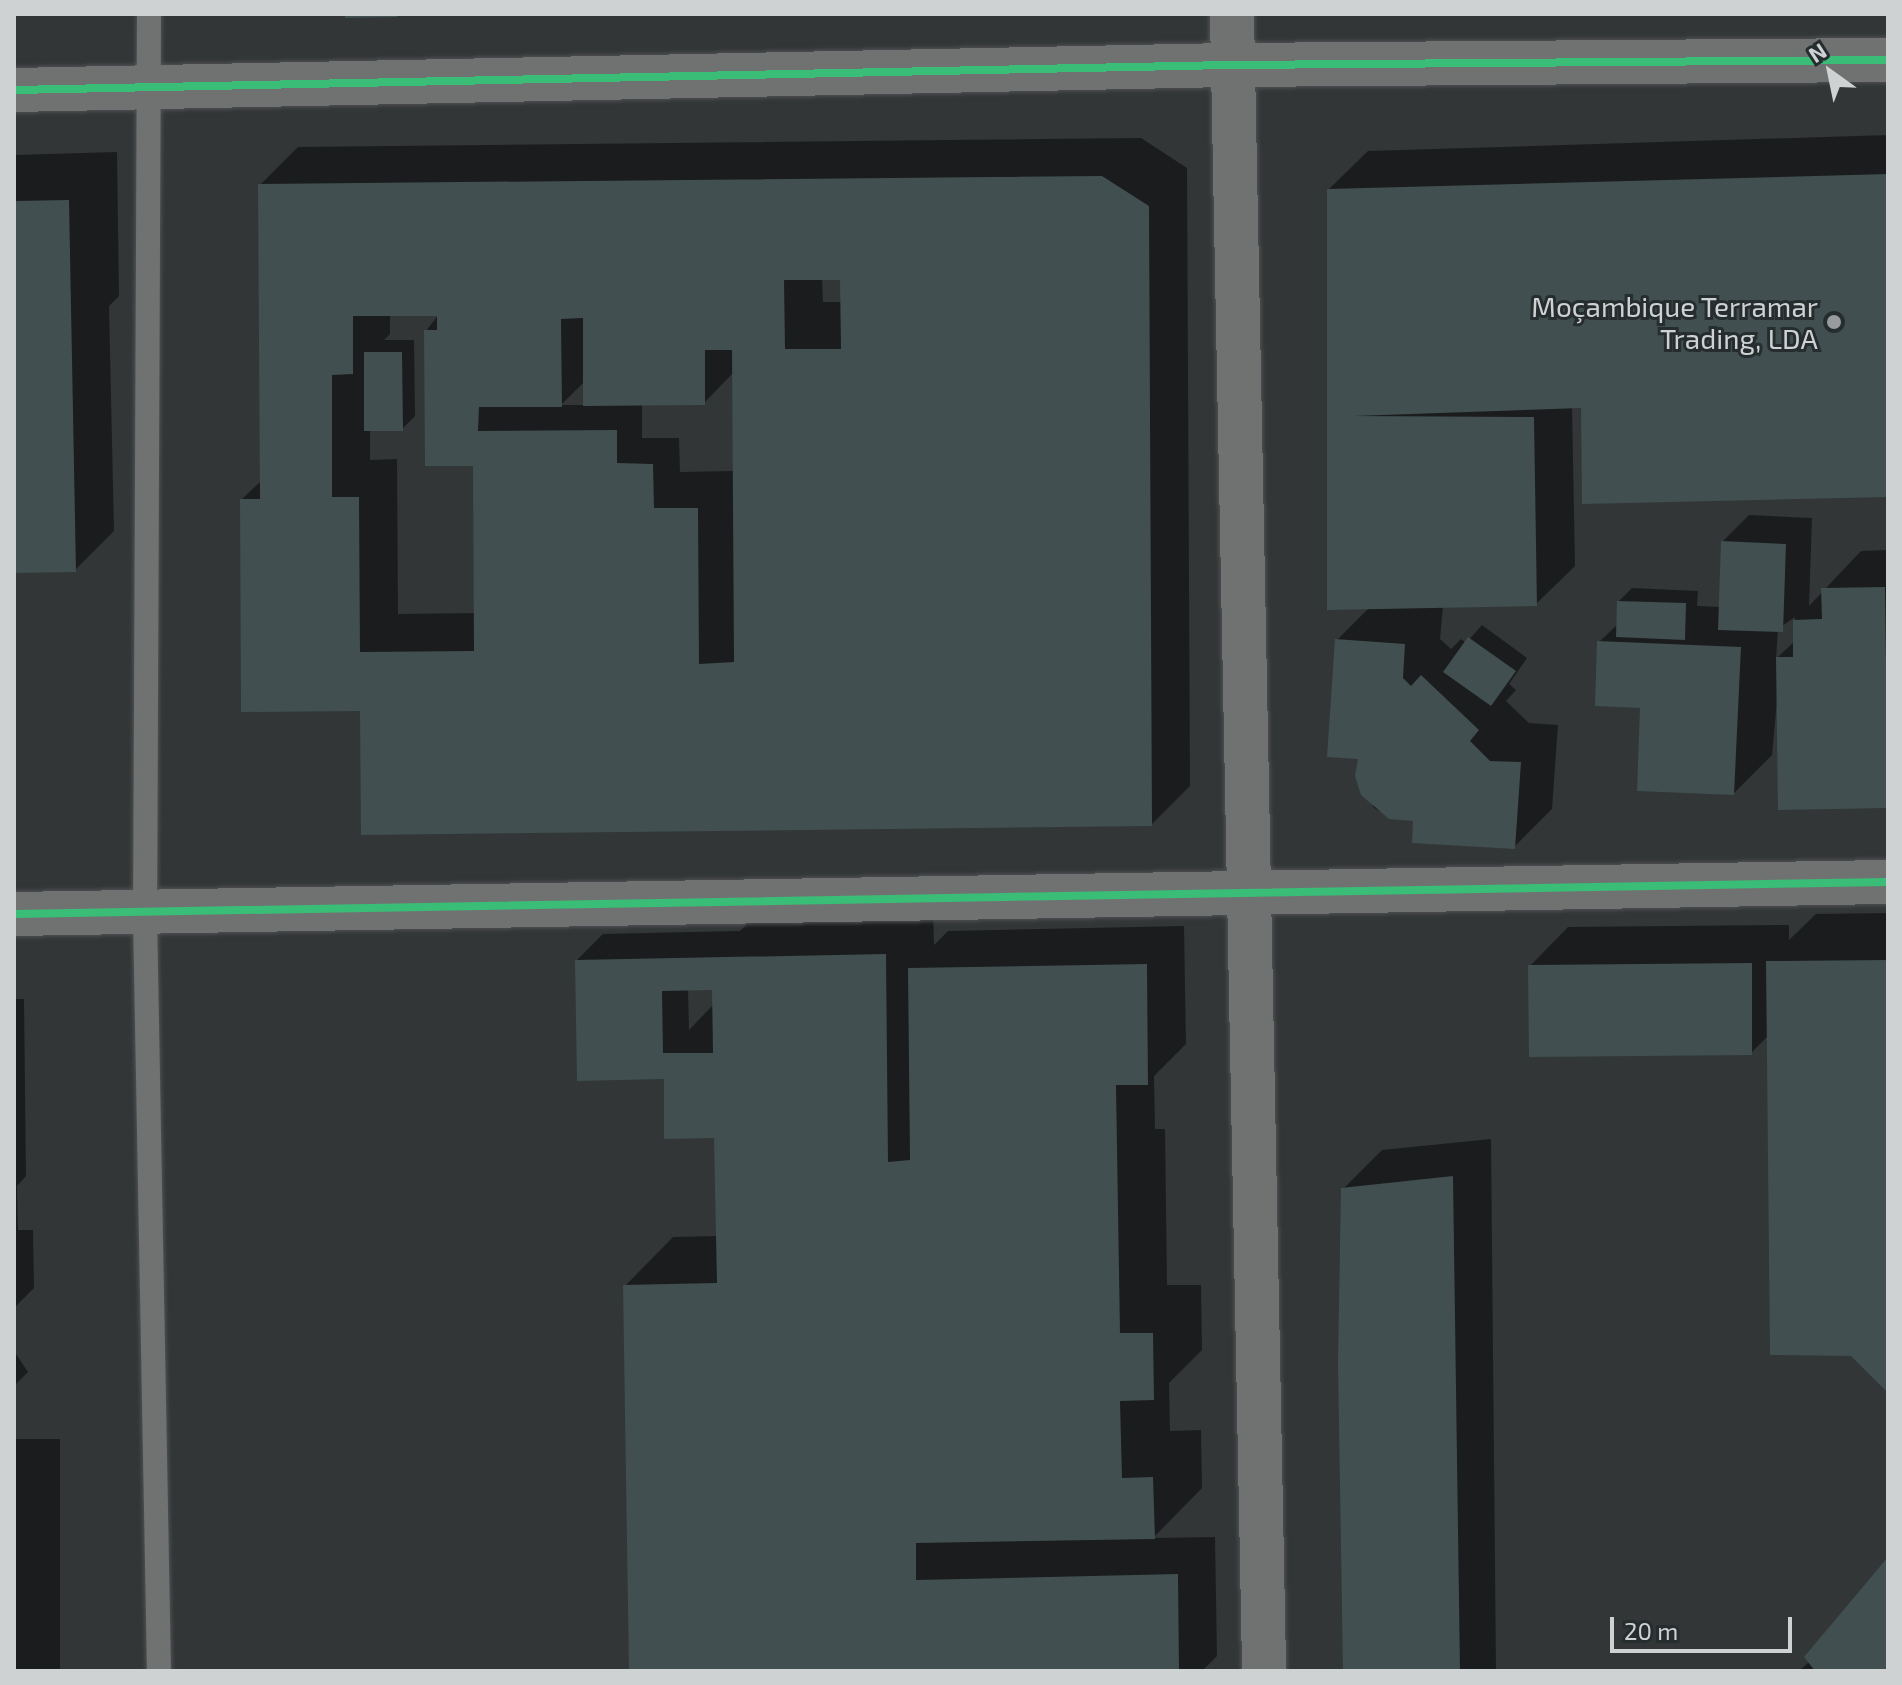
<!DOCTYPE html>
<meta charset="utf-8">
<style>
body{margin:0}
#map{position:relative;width:1902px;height:1685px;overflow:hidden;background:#323637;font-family:"Exo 2",sans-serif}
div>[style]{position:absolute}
.shadow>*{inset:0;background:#0007}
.building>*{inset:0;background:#414f50}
.roads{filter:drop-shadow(0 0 2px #4f5152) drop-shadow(0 0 2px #4f5152)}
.service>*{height:24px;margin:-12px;padding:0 12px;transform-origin:12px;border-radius:12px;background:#707272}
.minor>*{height:44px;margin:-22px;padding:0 22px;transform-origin:22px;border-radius:22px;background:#707272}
.cycleway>*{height:8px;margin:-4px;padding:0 4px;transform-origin:4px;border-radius:4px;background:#3abd76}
.dots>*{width:22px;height:22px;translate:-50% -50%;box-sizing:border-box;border:4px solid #262d2f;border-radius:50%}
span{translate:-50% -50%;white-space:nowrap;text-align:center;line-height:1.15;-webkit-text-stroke:6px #262d2f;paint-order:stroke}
.poi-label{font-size:28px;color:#ced2d3}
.right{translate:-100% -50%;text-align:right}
.frame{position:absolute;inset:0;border:16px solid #ced2d3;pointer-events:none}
.north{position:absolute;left:1790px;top:32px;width:80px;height:80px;-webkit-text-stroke:6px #262d2f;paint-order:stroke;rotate:327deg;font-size:22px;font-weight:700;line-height:32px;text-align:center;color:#ced2d3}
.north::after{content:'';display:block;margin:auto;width:28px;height:36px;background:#ced2d3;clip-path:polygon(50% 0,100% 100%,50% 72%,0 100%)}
.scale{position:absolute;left:1610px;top:1617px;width:182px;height:36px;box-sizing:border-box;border:4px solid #ced2d3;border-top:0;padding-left:10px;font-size:24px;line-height:28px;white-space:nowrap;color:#ced2d3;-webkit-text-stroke:6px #262d2f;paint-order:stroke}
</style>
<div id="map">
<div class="shadow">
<div style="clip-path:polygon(1888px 135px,1888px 493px,1572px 406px,1575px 566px,1536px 604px,1443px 606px,1440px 639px,1451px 649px,1461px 639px,1466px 643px,1482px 625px,1527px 658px,1509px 684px,1516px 690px,1506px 701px,1529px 723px,1558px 725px,1552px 809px,1514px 847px,1415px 819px,1390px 817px,1374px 808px,1357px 775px,1361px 758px,1337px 640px,1370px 607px,1329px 189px,1368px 151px)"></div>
<div style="clip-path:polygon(evenodd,1141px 138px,1187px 168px,1190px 786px,1152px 824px,362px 709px,242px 499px,262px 480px,260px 185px,298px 147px,1141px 138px,822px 278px,842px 278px,842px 302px,823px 302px,822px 278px,1141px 138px,390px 314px,439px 314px,426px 331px,475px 464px,476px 613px,398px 614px,397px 459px,370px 460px,370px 429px,402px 429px,415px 416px,414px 340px,384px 340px,390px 334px,390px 314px,1141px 138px,734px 372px,735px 471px,680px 472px,679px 438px,642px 438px,642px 404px,704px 403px,734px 372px,1141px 138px,585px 381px,585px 405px,561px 405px,585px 381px)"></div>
<div style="clip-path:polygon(117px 152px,119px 296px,109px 306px,114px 531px,75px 570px,14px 571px,14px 155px)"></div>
<div style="clip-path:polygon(evenodd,1749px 515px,1812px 518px,1809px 606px,1861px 551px,1888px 550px,1888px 806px,1780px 808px,1778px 690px,1772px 755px,1734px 793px,1643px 706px,1599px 642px,1619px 623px,1619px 601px,1632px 588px,1698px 591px,1697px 606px,1721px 607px,1723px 541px,1749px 515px,1795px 617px,1795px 641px,1776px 659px,1778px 629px,1795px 617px)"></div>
<div style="clip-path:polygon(evenodd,933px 906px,934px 945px,948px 931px,1184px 926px,1186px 1044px,1154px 1076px,1155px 1129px,1165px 1129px,1167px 1285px,1201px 1285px,1202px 1350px,1169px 1383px,1170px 1431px,1201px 1430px,1202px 1488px,1153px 1538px,1215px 1537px,1217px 1656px,1202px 1671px,631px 1671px,625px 1286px,673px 1237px,718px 1236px,716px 1136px,577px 960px,603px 934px,740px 931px,762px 909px,933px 906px,714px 988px,714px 1004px,689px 1030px,688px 989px,714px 988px)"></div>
<div style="clip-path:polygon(1888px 913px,1888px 1390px,1768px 1036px,1751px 1053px,1530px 966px,1568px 927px,1789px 925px,1789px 940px,1816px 914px)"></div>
<div style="clip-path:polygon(14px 999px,24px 999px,26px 1176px,17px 1186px,18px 1230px,33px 1230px,34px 1288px,14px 1308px)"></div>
<div style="clip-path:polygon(1491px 1139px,1496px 1671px,1345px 1671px,1343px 1189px,1382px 1150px)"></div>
<div style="clip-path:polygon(14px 1351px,28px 1372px,14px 1386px)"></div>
<div style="clip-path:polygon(14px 1439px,60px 1439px,60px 1671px,14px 1671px)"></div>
<div style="clip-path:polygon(1888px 1560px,1888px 1671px,1799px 1671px,1810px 1661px)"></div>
</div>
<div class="building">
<div style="clip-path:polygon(345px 14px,397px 14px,397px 17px,345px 18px)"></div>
<div style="clip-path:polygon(1888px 174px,1888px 497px,1582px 504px,1581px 408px,1354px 416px,1534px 417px,1537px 606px,1327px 610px,1327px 189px)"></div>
<div style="clip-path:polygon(evenodd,1102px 176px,1149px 206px,1152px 826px,361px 835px,360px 711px,241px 712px,240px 499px,260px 499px,258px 184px,1102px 176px,784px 280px,840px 280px,841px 349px,785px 349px,784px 280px,1102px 176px,353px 316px,437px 316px,437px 330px,424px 330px,425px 466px,473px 466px,474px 651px,360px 652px,359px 497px,332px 497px,332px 375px,353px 374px,353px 316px,1102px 176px,583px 318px,583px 406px,705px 405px,705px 350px,732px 350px,734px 662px,699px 664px,698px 508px,654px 508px,653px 464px,617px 463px,617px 430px,478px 431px,479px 407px,562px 407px,561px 319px,583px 318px)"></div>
<div style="clip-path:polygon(69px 200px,76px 572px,14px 573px,14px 201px)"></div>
<div style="clip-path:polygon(364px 352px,402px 352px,403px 431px,364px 431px)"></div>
<div style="clip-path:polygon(1721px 541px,1786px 544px,1783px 632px,1718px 630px)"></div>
<div style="clip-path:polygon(1885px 587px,1888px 808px,1778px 810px,1776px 657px,1793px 657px,1793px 620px,1822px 619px,1821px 588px)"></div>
<div style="clip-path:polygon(1617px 601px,1686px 603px,1685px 640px,1616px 637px)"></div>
<div style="clip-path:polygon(1468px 637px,1516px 671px,1491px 706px,1443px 672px)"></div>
<div style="clip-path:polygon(1335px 639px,1405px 644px,1403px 678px,1411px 686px,1421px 675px,1479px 730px,1470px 741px,1490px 761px,1521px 762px,1515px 849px,1412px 843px,1413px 821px,1389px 819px,1361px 795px,1355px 776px,1358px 759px,1327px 757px)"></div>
<div style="clip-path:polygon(1597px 641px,1741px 647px,1734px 795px,1637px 791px,1640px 708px,1595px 706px)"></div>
<div style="clip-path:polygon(evenodd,886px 954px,888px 1162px,910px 1160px,908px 968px,1147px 964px,1148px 1085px,1116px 1085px,1120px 1333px,1153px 1333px,1154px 1400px,1120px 1401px,1122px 1478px,1153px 1477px,1155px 1539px,916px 1543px,916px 1580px,1178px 1574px,1179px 1671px,629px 1671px,623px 1285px,717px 1283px,714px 1138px,664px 1139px,664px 1079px,577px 1081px,575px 960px,886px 954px,712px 990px,713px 1053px,663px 1053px,662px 991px,712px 990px)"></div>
<div style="clip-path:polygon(1888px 960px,1888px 1393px,1851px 1356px,1770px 1355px,1766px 961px)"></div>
<div style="clip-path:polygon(1752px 963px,1752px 1055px,1529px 1057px,1528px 965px)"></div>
<div style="clip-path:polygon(1453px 1176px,1460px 1671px,1343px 1671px,1338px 1362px,1341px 1188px)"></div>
<div style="clip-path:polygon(1888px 1557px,1888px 1671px,1815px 1671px,1804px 1657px)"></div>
</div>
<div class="roads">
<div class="service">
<div style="left:149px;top:14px;width:901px;rotate:90.25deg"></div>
<div style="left:145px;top:915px;width:756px;rotate:88.94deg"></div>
</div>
<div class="minor">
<div style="left:1232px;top:14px;width:1657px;rotate:88.89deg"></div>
<div style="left:14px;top:90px;width:1218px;rotate:-1.18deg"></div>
<div style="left:1232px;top:65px;width:656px;rotate:-0.44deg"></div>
<div style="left:14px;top:914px;width:1874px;rotate:-0.98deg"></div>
</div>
</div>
<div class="cycleway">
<div style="left:14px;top:90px;width:1218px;rotate:-1.18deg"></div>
<div style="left:1232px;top:65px;width:656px;rotate:-0.44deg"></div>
<div style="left:14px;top:914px;width:1874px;rotate:-0.98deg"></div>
</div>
<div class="dots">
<div style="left:1834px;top:322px;background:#979b9c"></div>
</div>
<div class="poi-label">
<span class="right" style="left:1818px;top:322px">Moçambique Terramar<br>Trading, LDA</span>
</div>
<div class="frame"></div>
<div class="north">N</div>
<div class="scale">20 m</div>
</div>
